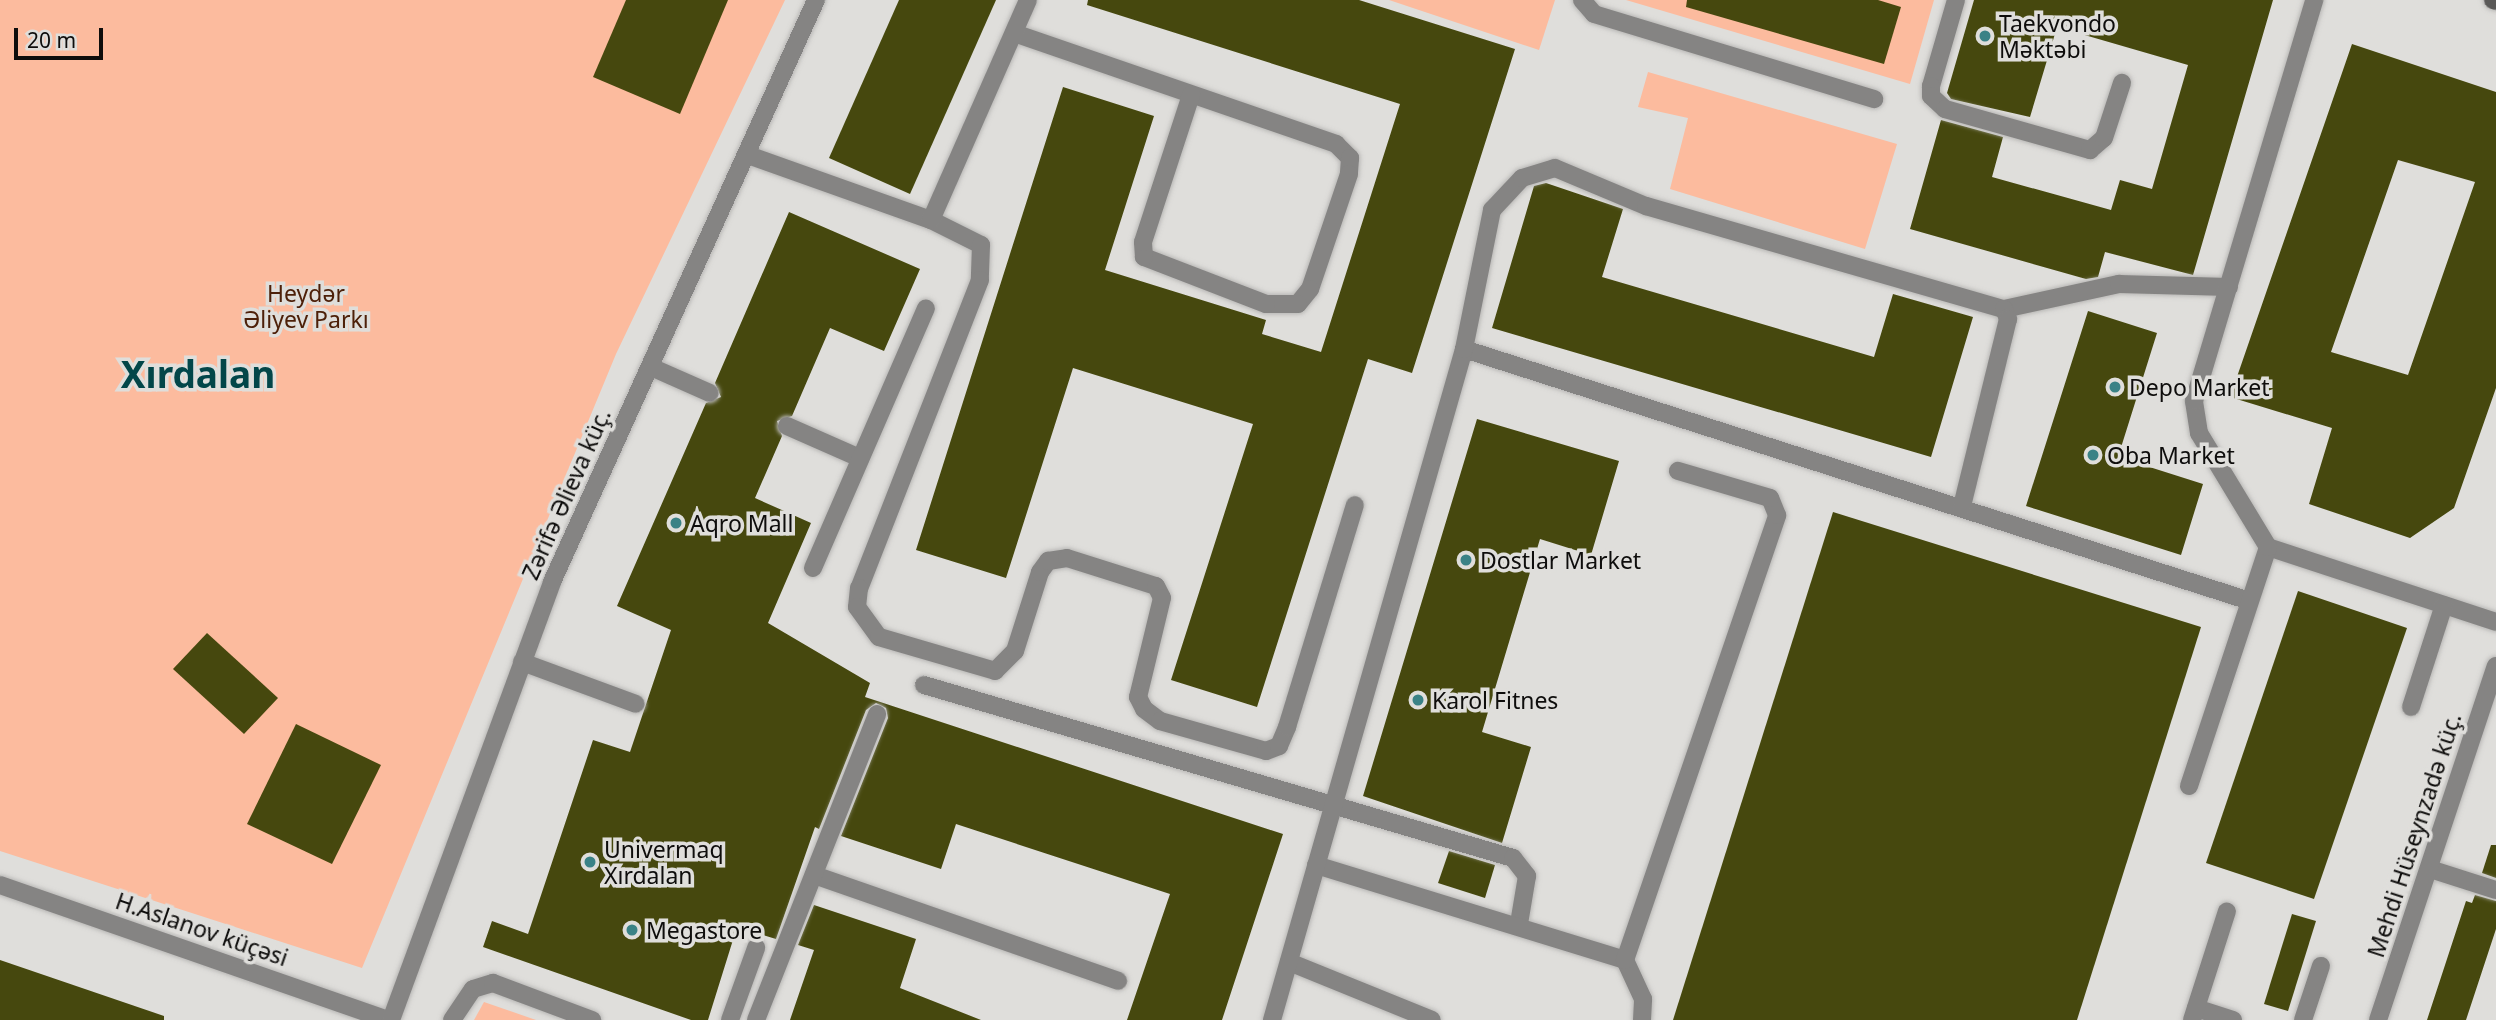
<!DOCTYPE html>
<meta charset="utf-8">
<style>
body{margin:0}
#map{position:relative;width:2496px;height:1020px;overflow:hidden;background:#dfdedb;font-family:"Noto Sans",sans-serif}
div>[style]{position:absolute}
.green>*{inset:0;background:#fcbb9e}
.building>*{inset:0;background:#46480e}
.roads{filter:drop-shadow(0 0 2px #b9b8b6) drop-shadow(0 0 2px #b9b8b6)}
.service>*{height:18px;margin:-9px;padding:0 9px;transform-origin:9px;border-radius:9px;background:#858483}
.tertiary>*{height:18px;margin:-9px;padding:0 9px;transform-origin:9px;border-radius:9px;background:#858483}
.secondary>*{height:18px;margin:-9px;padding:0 9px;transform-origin:9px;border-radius:9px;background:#5a5958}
.dots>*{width:19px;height:19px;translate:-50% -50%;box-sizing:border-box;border:4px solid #dfdedb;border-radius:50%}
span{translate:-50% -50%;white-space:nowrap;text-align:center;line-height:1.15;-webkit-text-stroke:7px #dfdedb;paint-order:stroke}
.poi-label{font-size:23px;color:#0e0d0c}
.left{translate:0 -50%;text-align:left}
.park-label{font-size:23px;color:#4d2009}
.street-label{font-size:23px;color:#0e0d0c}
.town-label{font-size:37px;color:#024649;font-weight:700}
.scale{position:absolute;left:14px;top:28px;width:89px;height:32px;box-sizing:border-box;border:4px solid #0e0d0c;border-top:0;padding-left:9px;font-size:21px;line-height:24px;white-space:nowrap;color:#0e0d0c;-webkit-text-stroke:5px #dfdedb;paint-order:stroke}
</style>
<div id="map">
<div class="green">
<div style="clip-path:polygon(0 0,785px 0,616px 354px,362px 968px,0 851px)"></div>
<div style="clip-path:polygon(1389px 0,1555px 0,1539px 50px)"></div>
<div style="clip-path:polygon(1626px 0,1934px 0,1910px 84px)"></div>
<div style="clip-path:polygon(1648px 72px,1897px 144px,1865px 249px,1670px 189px,1688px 118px,1638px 107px)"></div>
<div style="clip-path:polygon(484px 1002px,536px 1020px,474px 1020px)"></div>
</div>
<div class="building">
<div style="clip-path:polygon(626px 0,728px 0,680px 114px,593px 77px)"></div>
<div style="clip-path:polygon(899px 0,996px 0,910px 194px,829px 158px)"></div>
<div style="clip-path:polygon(1088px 0,1359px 0,1515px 49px,1412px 373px,1368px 359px,1257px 707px,1171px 680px,1253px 424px,1073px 368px,1006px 578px,916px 550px,1063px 87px,1154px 116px,1105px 270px,1266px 320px,1262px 334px,1321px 352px,1400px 104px,1087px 5px)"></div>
<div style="clip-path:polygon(1687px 0,1878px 0,1901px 7px,1884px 64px,1686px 7px)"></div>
<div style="clip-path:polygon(1974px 0,2273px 0,2193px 275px,2105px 252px,2098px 277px,2086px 279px,1910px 229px,1941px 120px,2003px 137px,1992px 177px,2111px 210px,2120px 180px,2152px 189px,2188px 65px,2057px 27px,2030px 117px,1951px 99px,1947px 93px)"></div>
<div style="clip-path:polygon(evenodd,2352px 44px,2496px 92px,2496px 388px,2454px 508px,2410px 538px,2309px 504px,2332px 428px,2230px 397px,2352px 44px,2398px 160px,2475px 182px,2408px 375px,2331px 352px,2398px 160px)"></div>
<div style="clip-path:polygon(1546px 183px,1623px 209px,1602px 277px,1874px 357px,1893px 294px,1973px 317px,1931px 457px,1492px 328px,1534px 186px)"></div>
<div style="clip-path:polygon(789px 212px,920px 269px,884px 351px,830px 328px,792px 416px,777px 421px,782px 436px,755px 498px,811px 523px,768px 623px,870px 683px,865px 697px,1283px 834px,1222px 1020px,1127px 1020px,1170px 894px,956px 824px,941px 869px,841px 836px,888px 718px,886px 708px,876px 703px,866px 710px,819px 829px,815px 827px,776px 939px,737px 927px,708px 1020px,691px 1020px,483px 947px,492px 921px,528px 934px,593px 740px,630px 752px,671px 630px,617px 606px,706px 403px,721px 397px,715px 383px)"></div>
<div style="clip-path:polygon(2088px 311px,2157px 333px,2118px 457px,2203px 484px,2181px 555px,2026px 506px)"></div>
<div style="clip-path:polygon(1477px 419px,1619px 461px,1591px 555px,1540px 539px,1482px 732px,1531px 747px,1502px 843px,1363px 796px)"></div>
<div style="clip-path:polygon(1833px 512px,2201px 627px,2077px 1020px,1673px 1020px)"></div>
<div style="clip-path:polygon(2298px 591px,2407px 628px,2314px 899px,2206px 863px)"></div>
<div style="clip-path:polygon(207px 633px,278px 698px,244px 734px,173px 669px)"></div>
<div style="clip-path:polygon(296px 724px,381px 765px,332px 864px,247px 824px)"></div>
<div style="clip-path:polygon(2491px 845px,2496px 845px,2496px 878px,2482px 873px)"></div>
<div style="clip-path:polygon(1449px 851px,1495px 865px,1485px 898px,1438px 883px)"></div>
<div style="clip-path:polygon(2475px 895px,2496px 901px,2496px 929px,2466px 1020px,2427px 1020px,2466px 901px,2472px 903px)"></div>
<div style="clip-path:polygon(814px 905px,916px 939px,900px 988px,981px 1020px,790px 1020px,814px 950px,798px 945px)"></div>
<div style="clip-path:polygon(2292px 914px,2316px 921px,2288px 1011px,2264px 1004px)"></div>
<div style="clip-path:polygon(0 960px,164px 1016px,164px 1020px,0 1020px)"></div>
</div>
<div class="roads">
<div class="service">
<div style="left:1582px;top:0;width:18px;rotate:49deg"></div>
<div style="left:1594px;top:14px;width:293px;rotate:16.9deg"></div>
<div style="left:1956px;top:0;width:90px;rotate:106.2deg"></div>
<div style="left:1931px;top:86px;width:10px;rotate:90deg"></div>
<div style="left:1931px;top:96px;width:19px;rotate:43deg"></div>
<div style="left:1945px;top:109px;width:151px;rotate:15.8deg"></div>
<div style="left:2090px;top:150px;width:18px;rotate:-41deg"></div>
<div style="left:2104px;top:138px;width:58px;rotate:-71.9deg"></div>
<div style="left:1014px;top:33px;width:341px;rotate:19deg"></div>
<div style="left:1336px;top:144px;width:20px;rotate:45deg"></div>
<div style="left:1350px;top:158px;width:16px;rotate:94deg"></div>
<div style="left:1349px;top:174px;width:121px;rotate:108.7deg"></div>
<div style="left:1310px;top:289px;width:19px;rotate:129deg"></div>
<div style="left:1298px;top:304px;width:32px;rotate:180deg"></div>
<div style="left:1266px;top:304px;width:131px;rotate:-158.9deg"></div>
<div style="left:1144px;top:257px;width:15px;rotate:-94deg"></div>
<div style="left:1143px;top:242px;width:155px;rotate:-71.9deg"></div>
<div style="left:748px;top:155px;width:194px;rotate:19.6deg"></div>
<div style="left:931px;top:220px;width:56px;rotate:26.6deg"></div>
<div style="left:981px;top:245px;width:35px;rotate:92deg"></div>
<div style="left:980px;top:280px;width:331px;rotate:111.4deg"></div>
<div style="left:859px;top:588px;width:19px;rotate:96deg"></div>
<div style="left:857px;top:607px;width:37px;rotate:54deg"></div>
<div style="left:879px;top:637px;width:121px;rotate:16.3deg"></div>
<div style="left:995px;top:671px;width:28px;rotate:-45deg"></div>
<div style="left:1015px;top:651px;width:83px;rotate:-72.4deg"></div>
<div style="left:1040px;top:572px;width:14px;rotate:-54deg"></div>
<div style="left:1048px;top:561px;width:19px;rotate:-9deg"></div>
<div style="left:1067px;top:558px;width:93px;rotate:17.5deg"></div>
<div style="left:1156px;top:586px;width:13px;rotate:63deg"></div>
<div style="left:1162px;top:598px;width:102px;rotate:103.6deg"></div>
<div style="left:1138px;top:697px;width:13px;rotate:63deg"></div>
<div style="left:1144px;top:709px;width:20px;rotate:37deg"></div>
<div style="left:1160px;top:721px;width:110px;rotate:15.8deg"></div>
<div style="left:1266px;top:751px;width:14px;rotate:-21deg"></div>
<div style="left:1279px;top:746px;width:21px;rotate:-67deg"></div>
<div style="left:1287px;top:727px;width:232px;rotate:-73deg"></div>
<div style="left:931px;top:220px;width:240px;rotate:-66.2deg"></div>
<div style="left:2004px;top:309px;width:118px;rotate:-12.3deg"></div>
<div style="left:2119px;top:284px;width:110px;rotate:1.6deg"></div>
<div style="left:1464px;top:349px;width:825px;rotate:17.78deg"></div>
<div style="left:651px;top:367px;width:64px;rotate:23.8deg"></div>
<div style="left:787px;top:426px;width:80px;rotate:23.7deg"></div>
<div style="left:2268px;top:547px;width:240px;rotate:18.2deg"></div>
<div style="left:813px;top:568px;width:283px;rotate:-66.5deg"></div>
<div style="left:522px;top:662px;width:121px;rotate:20.2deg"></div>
<div style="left:924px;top:685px;width:614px;rotate:16.37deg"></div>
<div style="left:1513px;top:858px;width:23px;rotate:52deg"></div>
<div style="left:1527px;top:876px;width:49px;rotate:99.5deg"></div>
<div style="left:2411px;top:707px;width:107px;rotate:-72.1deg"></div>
<div style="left:2189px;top:786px;width:252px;rotate:-71.7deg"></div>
<div style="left:2268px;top:547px;width:133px;rotate:-121.2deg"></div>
<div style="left:2199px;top:433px;width:32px;rotate:-99deg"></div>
<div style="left:2194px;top:401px;width:419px;rotate:-73.3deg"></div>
<div style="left:1316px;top:865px;width:323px;rotate:17.1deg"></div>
<div style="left:2430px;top:869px;width:69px;rotate:17.7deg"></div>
<div style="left:814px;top:875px;width:322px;rotate:19.2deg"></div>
<div style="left:1289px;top:962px;width:154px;rotate:22.1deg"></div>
<div style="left:2196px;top:1008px;width:39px;rotate:18deg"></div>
<div style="left:452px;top:1020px;width:37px;rotate:-56deg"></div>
<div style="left:473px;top:989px;width:21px;rotate:-17deg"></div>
<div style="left:493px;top:983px;width:106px;rotate:20.5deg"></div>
<div style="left:730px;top:1020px;width:77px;rotate:-70.1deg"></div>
<div style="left:756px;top:1020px;width:329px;rotate:-68.4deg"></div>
<div style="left:1272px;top:1020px;width:698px;rotate:-74.03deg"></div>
<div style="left:1464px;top:349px;width:142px;rotate:-78.6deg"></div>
<div style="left:1492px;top:210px;width:44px;rotate:-46.8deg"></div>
<div style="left:1522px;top:178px;width:34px;rotate:-17deg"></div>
<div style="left:1555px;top:168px;width:99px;rotate:22.7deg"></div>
<div style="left:1646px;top:206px;width:373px;rotate:16.1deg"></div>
<div style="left:2004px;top:309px;width:11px;rotate:68deg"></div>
<div style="left:2008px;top:319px;width:193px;rotate:103.8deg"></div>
<div style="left:1642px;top:1020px;width:21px;rotate:-87deg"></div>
<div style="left:1643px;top:999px;width:43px;rotate:-114.8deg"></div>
<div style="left:1625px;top:960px;width:470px;rotate:-71.1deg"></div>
<div style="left:1777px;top:515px;width:18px;rotate:-112deg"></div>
<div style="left:1770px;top:498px;width:96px;rotate:-163.6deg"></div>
<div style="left:2192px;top:1020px;width:114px;rotate:-72.2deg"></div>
<div style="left:2303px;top:1020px;width:57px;rotate:-71.6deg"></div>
</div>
<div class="tertiary">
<div style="left:0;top:885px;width:411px;rotate:19.2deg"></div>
<div style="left:391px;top:1020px;width:467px;rotate:-69.8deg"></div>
<div style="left:552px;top:582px;width:639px;rotate:-65.6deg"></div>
<div style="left:2378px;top:1020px;width:373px;rotate:-71.6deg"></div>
</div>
<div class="secondary">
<div style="left:2493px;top:0;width:3px;rotate:18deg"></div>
</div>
</div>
<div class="dots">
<div style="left:1985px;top:36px;background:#3a8286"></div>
<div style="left:2115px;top:387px;background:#3a8286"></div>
<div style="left:2093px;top:455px;background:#3a8286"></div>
<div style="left:676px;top:523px;background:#3a8286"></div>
<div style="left:1466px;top:560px;background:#3a8286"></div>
<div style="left:1418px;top:700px;background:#3a8286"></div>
<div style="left:590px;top:862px;background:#3a8286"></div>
<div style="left:632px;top:930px;background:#3a8286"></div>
</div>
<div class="poi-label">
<span class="left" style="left:1999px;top:36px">Taekvondo<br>Məktəbi</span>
<span class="left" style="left:2129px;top:387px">Depo Market</span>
<span class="left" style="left:2107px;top:455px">Oba Market</span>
<span class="left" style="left:690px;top:523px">Aqro Mall</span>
<span class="left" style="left:1480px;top:560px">Dostlar Market</span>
<span class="left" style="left:1432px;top:700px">Karol Fitnes</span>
<span class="left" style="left:604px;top:862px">Univermaq<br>Xırdalan</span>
<span class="left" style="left:646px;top:930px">Megastore</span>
</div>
<div class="park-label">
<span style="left:306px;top:306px">Heydər<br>Əliyev Parkı</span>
</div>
<div class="street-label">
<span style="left:566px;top:494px;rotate:-66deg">Zərifə Əlieva küç.</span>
<span style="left:2414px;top:835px;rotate:-72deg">Mehdi Hüseynzadə küç.</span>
<span style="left:202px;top:929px;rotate:19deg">H.Aslanov küçəsi</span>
</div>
<div class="town-label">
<span style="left:198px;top:374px">Xırdalan</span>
</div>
<div class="scale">20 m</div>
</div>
